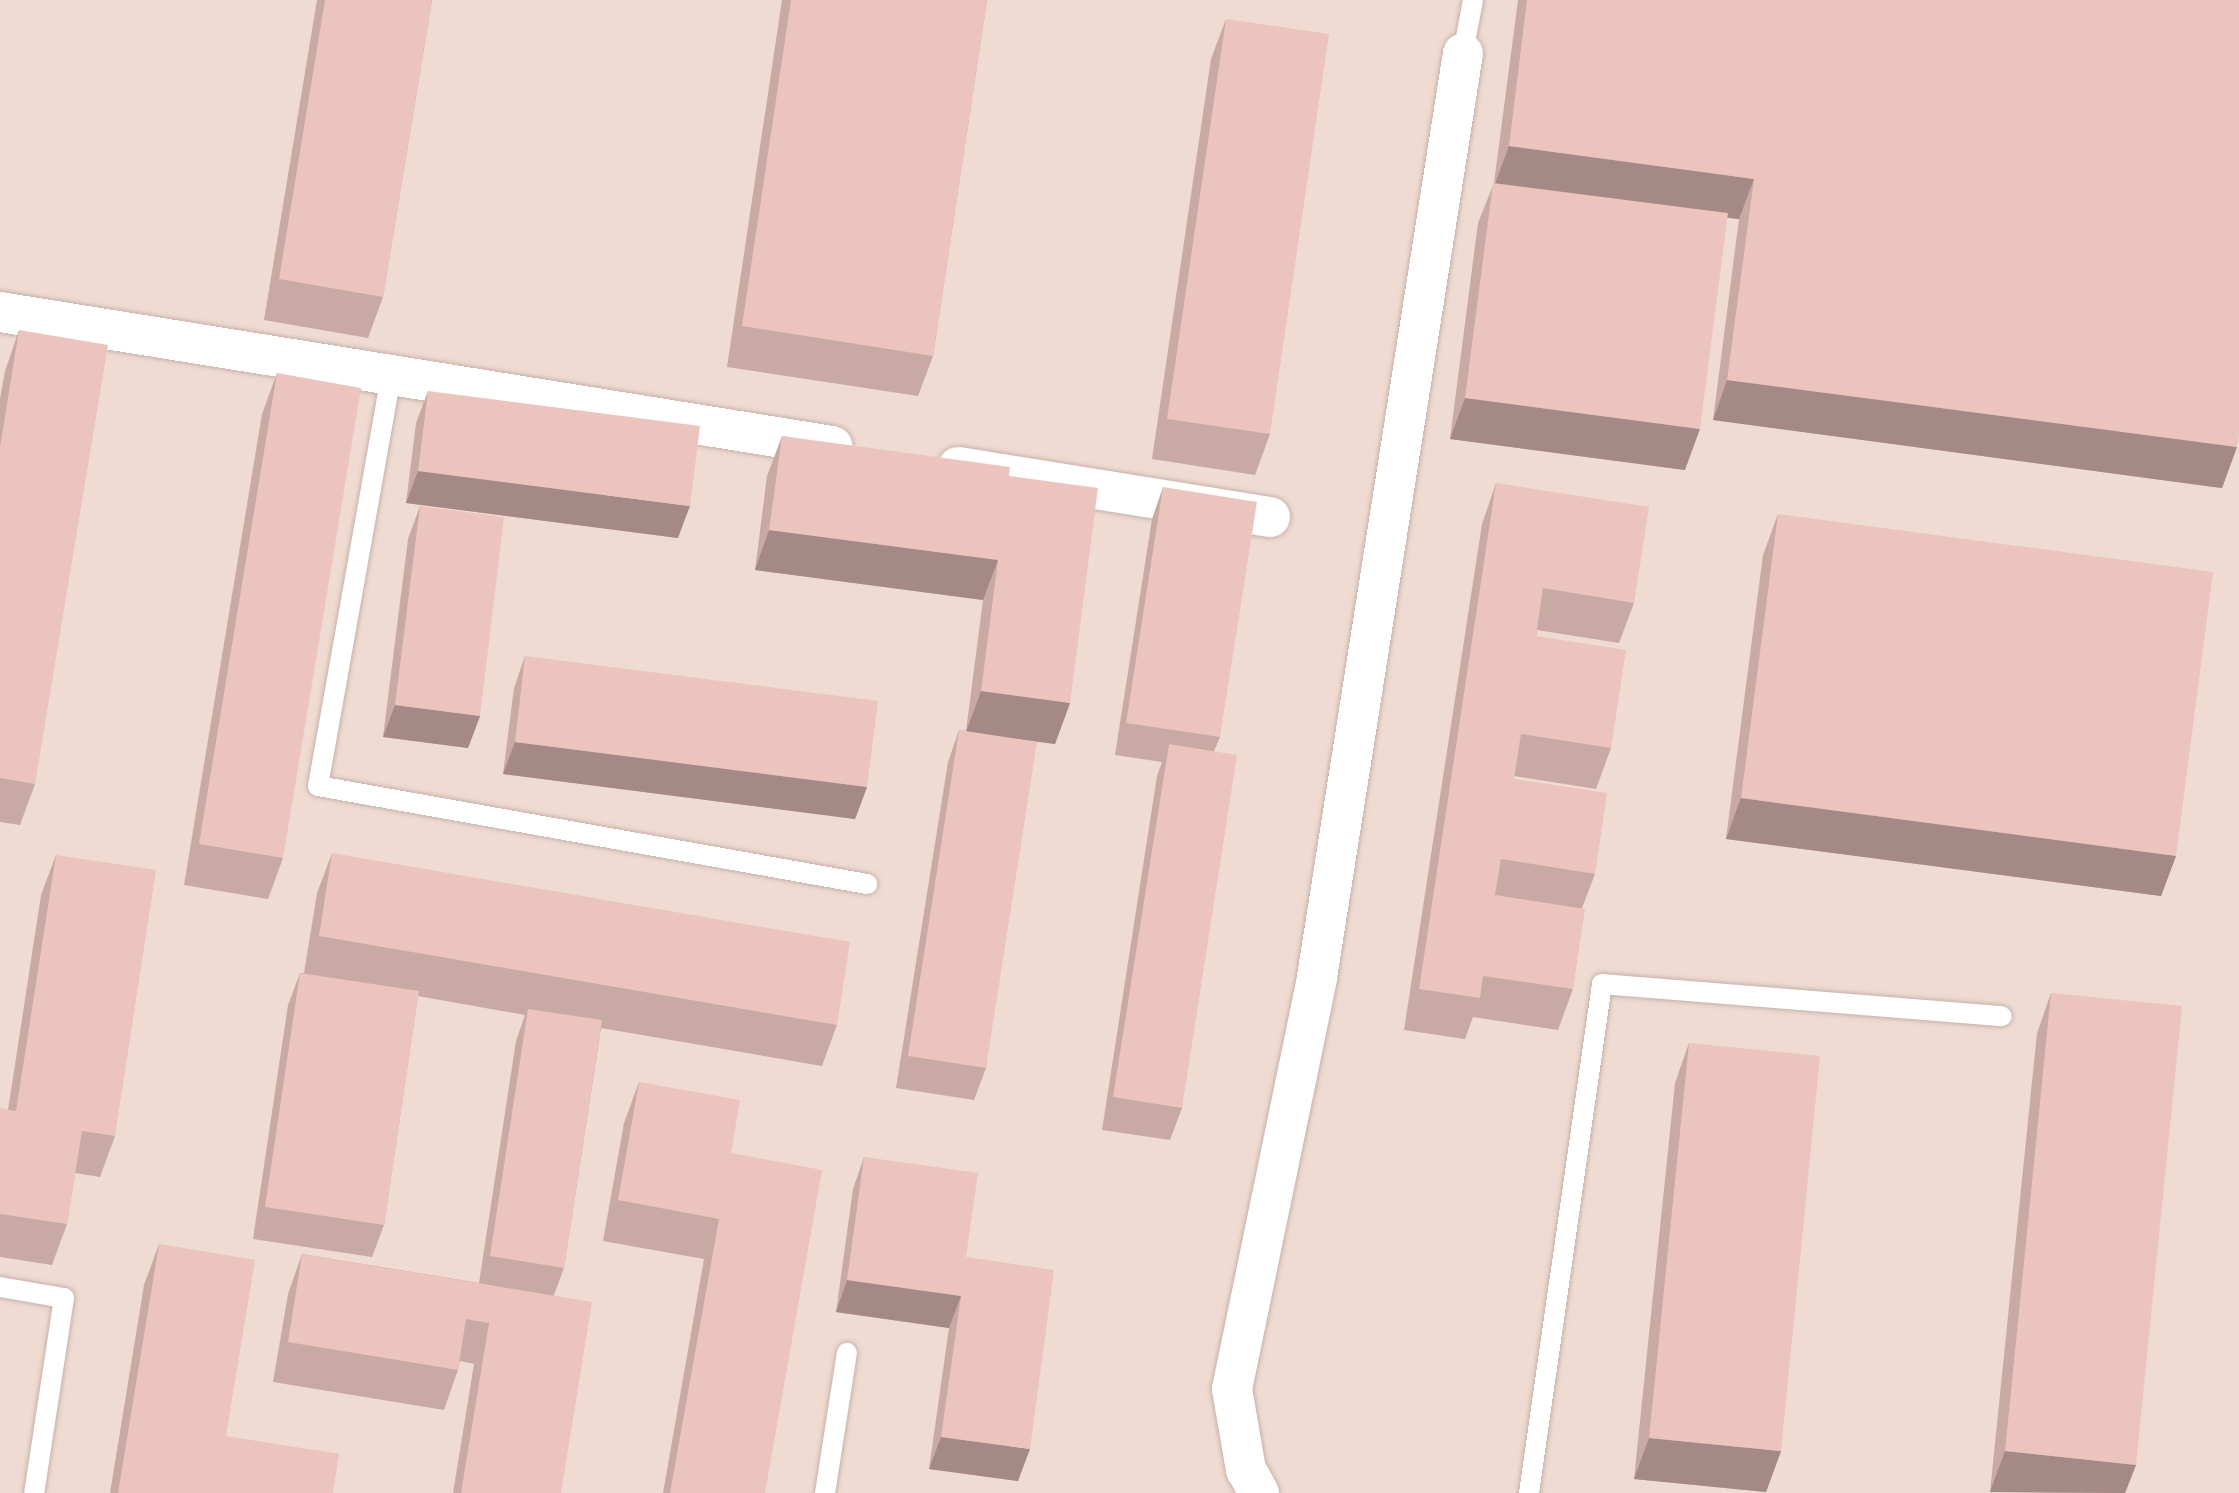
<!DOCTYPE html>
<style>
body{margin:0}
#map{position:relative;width:2239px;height:1493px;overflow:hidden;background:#f8eae2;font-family:Mulish,sans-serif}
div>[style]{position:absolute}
.residential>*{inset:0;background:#efdbd1}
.roads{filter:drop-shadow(0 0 2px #c7b1ab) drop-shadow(0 0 2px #c7b1ab)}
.lane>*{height:20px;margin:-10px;padding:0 10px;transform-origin:10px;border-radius:10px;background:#fff}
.street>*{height:40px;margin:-20px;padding:0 20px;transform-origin:20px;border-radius:20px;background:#fff}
.wall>*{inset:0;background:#c9a9a3}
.shaded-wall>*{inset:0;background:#a48984}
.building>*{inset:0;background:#eac4bd}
span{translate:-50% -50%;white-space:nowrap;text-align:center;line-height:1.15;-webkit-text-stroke:9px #fcefe7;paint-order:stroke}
</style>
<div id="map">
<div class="residential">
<div style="clip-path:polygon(0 0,2239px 0,2239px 1493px,0 1493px)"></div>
</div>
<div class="roads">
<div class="lane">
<div style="left:1463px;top:53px;width:54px;rotate:-79.3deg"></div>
<div style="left:391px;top:376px;width:416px;rotate:100.1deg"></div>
<div style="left:318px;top:786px;width:558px;rotate:10.12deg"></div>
<div style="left:0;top:1287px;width:65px;rotate:9.8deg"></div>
<div style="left:64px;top:1298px;width:197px;rotate:98.7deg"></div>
<div style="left:825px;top:1493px;width:142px;rotate:-81.1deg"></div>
<div style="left:1529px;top:1493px;width:514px;rotate:-81.84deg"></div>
<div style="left:1602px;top:984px;width:401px;rotate:4.6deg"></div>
</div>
<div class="street">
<div style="left:0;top:312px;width:843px;rotate:9.15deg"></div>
<div style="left:958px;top:467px;width:316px;rotate:9.1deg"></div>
<div style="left:1259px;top:1493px;width:26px;rotate:-119deg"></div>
<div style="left:1246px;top:1470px;width:82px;rotate:-99.8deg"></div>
<div style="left:1232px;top:1389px;width:421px;rotate:-78.3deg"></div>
<div style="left:1317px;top:977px;width:935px;rotate:-81.02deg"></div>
</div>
</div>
<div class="wall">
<div style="clip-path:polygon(317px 0,432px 0,383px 297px,368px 338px,264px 320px)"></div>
<div style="clip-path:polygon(782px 0,987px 0,933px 356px,918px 396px,727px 367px)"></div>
<div style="clip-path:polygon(1518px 0,2239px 0,2237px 447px,2222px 488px,1713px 420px,1739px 219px,1727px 218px,1685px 470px,1450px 439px,1478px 223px,1494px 183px)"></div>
<div style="clip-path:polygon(1226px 19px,1270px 434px,1255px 475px,1152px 459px,1211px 59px)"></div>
<div style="clip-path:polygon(19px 330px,35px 784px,20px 825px,0 822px,0 399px,5px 371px)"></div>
<div style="clip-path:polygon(277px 373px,283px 858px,268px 899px,184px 885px,262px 414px)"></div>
<div style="clip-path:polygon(428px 391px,678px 538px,406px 503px,416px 423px)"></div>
<div style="clip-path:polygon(782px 436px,1009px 476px,1070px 703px,1055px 744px,1016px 739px,986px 1068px,974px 1100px,896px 1088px,948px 762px,959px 730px,966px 731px,983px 600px,755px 570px,767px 476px)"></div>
<div style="clip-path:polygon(1496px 483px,1634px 603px,1619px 643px,1537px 630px,1536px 636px,1611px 748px,1596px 789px,1514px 776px,1514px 779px,1595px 874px,1582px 908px,1573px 989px,1558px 1030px,1473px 1017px,1465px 1039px,1404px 1030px,1482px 524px)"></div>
<div style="clip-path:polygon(1163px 487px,1220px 737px,1214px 751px,1182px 1108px,1170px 1140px,1102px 1130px,1157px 776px,1162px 762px,1115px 755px,1152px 519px)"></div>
<div style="clip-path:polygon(420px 506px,480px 716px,468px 748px,383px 737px,408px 539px)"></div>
<div style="clip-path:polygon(1778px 514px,2176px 856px,2161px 896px,1726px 839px,1763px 555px)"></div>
<div style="clip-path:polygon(525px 656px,867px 787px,855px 819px,503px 774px,514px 688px)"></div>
<div style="clip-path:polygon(332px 853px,837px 1025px,822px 1066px,601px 1028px,564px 1268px,554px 1295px,561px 1493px,453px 1493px,474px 1364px,460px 1361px,458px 1370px,444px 1410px,273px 1382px,288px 1294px,302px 1254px,479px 1283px,516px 1041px,525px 1015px,418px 996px,384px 1225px,372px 1257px,253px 1239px,288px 1005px,300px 973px,304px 973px,317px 893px)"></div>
<div style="clip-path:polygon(56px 855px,115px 1136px,100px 1177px,75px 1173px,67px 1224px,52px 1265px,0 1257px,0 1108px,8px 1110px,41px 895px)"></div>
<div style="clip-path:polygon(2051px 993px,2136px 1465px,2125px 1493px,1990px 1492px,2037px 1033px)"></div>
<div style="clip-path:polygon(1689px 1043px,1781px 1451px,1766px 1492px,1634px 1479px,1675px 1083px)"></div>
<div style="clip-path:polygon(639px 1082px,731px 1153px,765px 1493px,663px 1493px,704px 1259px,603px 1241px,624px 1123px)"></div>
<div style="clip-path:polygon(864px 1157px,966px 1257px,1018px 1481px,929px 1469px,949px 1328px,836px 1312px,853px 1189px)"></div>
<div style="clip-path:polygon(159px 1244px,226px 1436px,333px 1493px,110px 1493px,144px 1285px)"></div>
</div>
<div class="shaded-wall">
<div style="clip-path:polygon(1509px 146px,1754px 179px,1739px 219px,1494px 187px)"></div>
<div style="clip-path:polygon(1727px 380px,2237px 447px,2222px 488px,1713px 420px)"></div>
<div style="clip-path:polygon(1465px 398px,1700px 429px,1685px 470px,1450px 439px)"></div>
<div style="clip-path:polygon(418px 471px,690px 506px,678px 538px,406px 503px)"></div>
<div style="clip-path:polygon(769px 530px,998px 560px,983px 600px,755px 570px)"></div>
<div style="clip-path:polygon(981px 691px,1070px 703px,1055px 744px,966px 732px)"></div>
<div style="clip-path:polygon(395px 705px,480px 716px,468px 748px,383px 737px)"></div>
<div style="clip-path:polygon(515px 742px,867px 787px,855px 819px,503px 774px)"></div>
<div style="clip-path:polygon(1741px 798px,2176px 856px,2161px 896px,1726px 839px)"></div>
<div style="clip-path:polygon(847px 1280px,961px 1296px,949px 1328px,836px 1312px)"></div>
<div style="clip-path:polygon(941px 1437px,1030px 1449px,1018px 1481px,929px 1469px)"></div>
<div style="clip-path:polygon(1649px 1438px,1781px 1451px,1766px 1492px,1634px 1479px)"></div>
<div style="clip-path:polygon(2005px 1451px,2136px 1465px,2125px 1493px,1990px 1492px)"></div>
</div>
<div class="building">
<div style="clip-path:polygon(325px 0,432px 0,383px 297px,279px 279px)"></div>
<div style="clip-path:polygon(791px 0,987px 0,933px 356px,742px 326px)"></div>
<div style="clip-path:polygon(1527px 0,2239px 0,2239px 433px,2237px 447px,1727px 380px,1754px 179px,1509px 146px)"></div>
<div style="clip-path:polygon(1226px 19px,1329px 34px,1270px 434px,1167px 419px)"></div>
<div style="clip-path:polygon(1493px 183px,1728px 213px,1700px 429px,1465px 398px)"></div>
<div style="clip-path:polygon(19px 330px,108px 345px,35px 784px,0 778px,0 447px)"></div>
<div style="clip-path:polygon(277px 373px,361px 388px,283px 858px,199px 844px)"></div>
<div style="clip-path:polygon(428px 391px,700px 426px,690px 506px,418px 471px)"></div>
<div style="clip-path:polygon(782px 436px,1010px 467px,1009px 476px,1098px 488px,1070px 703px,981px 691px,998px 560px,769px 530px)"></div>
<div style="clip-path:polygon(1496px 483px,1649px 507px,1634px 603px,1543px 588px,1536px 636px,1626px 650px,1611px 748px,1521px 734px,1514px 779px,1607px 793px,1595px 874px,1501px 859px,1495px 895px,1585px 909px,1573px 989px,1483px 976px,1480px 998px,1419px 989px)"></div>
<div style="clip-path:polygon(1163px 487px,1257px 502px,1220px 737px,1126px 723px)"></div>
<div style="clip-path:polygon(420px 506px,504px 517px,480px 716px,395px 705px)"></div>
<div style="clip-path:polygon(1778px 514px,2213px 572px,2176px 856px,1741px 798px)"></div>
<div style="clip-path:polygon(525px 656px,878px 701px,867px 787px,515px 742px)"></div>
<div style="clip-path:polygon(959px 730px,1037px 742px,986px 1068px,908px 1056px)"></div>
<div style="clip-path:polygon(1169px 744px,1237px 755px,1182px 1108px,1113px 1097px)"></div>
<div style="clip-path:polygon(332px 853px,850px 942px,837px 1025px,319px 936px)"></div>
<div style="clip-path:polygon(56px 855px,156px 870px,115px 1136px,82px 1131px,67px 1224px,0 1214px,0 1108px,16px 1111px)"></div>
<div style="clip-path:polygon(300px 973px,419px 991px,384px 1225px,265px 1207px)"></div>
<div style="clip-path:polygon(2051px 993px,2182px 1006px,2136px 1465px,2005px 1451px)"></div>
<div style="clip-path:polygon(528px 1009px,602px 1020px,564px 1268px,490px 1256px)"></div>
<div style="clip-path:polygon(1689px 1043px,1820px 1056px,1781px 1451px,1649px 1438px)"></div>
<div style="clip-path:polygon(639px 1082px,740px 1100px,731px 1153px,822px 1170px,765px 1493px,670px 1493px,719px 1219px,618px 1200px)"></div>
<div style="clip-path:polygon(864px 1157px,978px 1173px,966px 1257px,1054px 1270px,1030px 1449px,941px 1437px,961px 1296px,847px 1280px)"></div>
<div style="clip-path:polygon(159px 1244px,255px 1260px,226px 1436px,339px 1454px,333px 1493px,118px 1493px)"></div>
<div style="clip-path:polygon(302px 1254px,592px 1302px,561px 1493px,461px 1493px,489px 1323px,466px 1319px,458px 1370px,288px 1342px)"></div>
</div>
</div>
